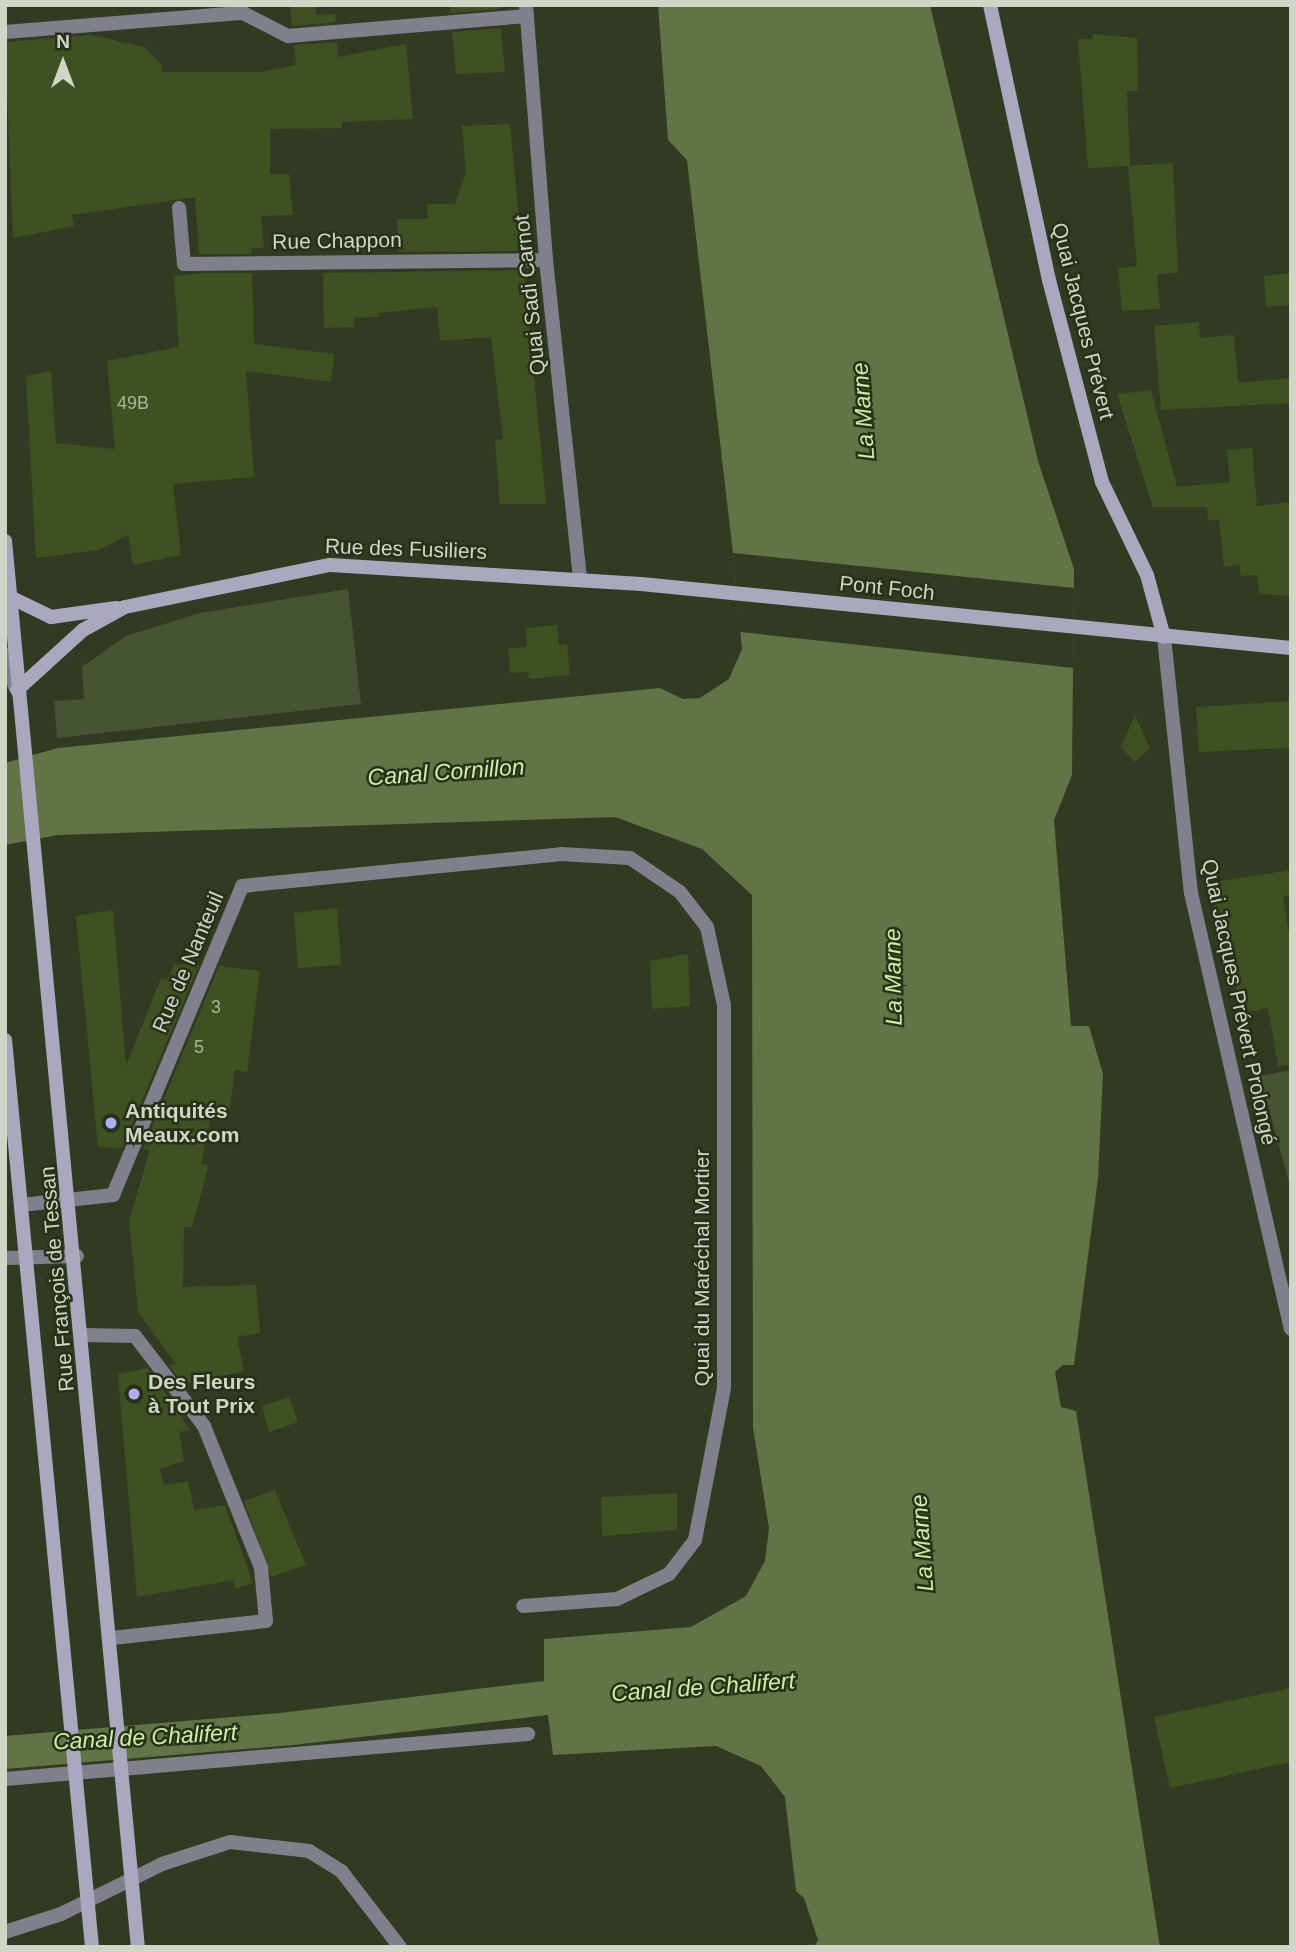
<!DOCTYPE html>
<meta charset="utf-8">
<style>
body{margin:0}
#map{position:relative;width:1296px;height:1952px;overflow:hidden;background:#313b22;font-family:Arial,sans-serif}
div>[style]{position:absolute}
.green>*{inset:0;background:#475434}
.water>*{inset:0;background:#627445}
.pier>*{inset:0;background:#313b22}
.building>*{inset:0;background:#3f5021}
.lane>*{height:14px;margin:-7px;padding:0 7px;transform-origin:7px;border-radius:7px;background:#80808d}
.street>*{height:14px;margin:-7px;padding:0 7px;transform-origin:7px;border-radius:7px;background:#80808d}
.secondary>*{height:14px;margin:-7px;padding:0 7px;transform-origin:7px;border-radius:7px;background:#a9a8be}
.dots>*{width:19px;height:19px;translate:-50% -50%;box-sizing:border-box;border:4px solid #273118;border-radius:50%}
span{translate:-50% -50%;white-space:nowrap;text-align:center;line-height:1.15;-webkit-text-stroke:5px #273118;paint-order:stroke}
.number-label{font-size:18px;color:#abb49d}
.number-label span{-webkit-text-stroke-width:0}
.street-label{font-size:21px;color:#cfd6c6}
.poi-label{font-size:21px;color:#cfd6c6;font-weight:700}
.left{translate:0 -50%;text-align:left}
.water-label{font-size:23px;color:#d0eea3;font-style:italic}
.frame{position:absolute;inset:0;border:7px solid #cfd6c6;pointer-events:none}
.north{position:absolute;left:28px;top:28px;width:70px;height:70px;-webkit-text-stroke:5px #273118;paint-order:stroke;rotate:0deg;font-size:19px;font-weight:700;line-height:28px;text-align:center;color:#cfd6c6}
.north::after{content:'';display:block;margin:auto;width:24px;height:32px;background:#cfd6c6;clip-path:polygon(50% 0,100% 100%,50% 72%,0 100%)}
</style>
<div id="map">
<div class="green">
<div style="clip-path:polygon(348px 589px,361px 704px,57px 738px,54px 701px,84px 699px,82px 667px,126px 636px,200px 613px)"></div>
<div style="clip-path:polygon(1291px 1070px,1291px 1190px,1260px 1076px)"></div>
</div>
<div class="water">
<div style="clip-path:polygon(658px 5px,930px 5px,1038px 461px,1074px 569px,1072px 775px,1054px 820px,1071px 1026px,1089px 1026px,1103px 1074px,1098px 1178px,1074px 1365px,1063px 1365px,1055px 1372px,1061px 1407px,1076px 1411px,1160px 1947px,814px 1947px,818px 1940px,804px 1898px,796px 1891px,785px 1797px,761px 1766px,716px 1746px,553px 1755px,548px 1715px,293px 1745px,5px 1769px,5px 1736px,280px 1713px,544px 1681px,544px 1639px,691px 1627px,746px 1596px,765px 1561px,769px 1528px,753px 1428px,752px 895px,702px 849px,615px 817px,58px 835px,5px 845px,5px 763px,58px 748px,660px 688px,683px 699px,700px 698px,729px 679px,742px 649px,733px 553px,687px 160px,668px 140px)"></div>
</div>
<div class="pier">
<div style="clip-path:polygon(733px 553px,1074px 588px,1073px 668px,740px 632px)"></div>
</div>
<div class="building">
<div style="clip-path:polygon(290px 5px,316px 5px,316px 15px,335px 14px,336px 22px,292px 26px)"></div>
<div style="clip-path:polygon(450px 5px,499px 5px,499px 9px,451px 13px)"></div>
<div style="clip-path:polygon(501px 28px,505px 72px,456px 74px,452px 32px)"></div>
<div style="clip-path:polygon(1093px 34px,1137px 38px,1138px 91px,1127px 91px,1130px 166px,1088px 168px,1078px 39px,1093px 39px)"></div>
<div style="clip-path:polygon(91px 35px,145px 47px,161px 64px,162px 72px,262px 72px,296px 65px,294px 45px,337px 42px,338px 57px,406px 44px,413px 119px,342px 122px,342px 128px,270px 129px,270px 174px,289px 174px,293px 215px,261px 216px,264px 248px,251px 248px,252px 254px,199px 254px,195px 197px,72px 215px,74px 226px,13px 238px,5px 42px)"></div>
<div style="clip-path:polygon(510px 124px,522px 251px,398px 252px,397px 219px,428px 219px,427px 204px,455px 204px,466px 172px,462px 126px)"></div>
<div style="clip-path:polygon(1173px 163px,1178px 273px,1157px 274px,1160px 309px,1122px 311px,1118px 268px,1137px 266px,1128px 166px)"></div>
<div style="clip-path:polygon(524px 270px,546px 504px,500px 504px,495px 440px,503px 439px,491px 337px,440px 341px,437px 307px,378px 313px,379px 317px,354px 318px,355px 327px,324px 328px,323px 273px)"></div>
<div style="clip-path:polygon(200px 273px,252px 273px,254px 344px,334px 354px,331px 382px,246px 371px,254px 477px,173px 484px,181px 555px,133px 565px,128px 535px,99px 550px,36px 558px,26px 376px,51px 371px,56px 443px,115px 449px,107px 361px,179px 347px,174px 276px)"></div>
<div style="clip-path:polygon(1291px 273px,1291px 305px,1266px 307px,1264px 276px)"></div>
<div style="clip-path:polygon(1199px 322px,1200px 338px,1234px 335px,1238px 383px,1291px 378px,1291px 403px,1161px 410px,1154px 326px)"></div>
<div style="clip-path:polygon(1151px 390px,1177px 487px,1230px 482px,1227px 450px,1252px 448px,1257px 506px,1291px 502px,1291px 596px,1260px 594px,1257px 575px,1241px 576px,1239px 565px,1224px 567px,1219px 519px,1208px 521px,1207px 507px,1153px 507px,1117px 394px)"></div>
<div style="clip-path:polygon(557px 625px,559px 645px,567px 644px,570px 675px,529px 679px,528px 672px,510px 673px,508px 649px,527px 647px,526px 628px)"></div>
<div style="clip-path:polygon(1291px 701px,1291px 748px,1199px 752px,1196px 707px)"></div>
<div style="clip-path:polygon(1135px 715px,1150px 748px,1135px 762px,1121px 747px)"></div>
<div style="clip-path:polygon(1291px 870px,1291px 895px,1283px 896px,1291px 947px,1291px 1065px,1278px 1066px,1268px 1008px,1243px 1013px,1208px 883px)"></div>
<div style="clip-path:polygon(337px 908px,341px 965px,298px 968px,294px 913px)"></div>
<div style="clip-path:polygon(113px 910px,126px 1066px,161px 978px,168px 980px,174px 964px,199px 965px,122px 1148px,98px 1147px,76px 916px)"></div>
<div style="clip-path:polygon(688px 954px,690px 1006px,652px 1009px,650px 961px)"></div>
<div style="clip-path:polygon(219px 966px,260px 971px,247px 1072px,235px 1070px,229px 1113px,212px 1111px,201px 1164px,208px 1165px,205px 1180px,192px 1227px,184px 1227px,183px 1287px,256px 1285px,260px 1333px,237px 1337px,244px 1371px,184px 1384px,169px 1365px,176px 1364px,138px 1312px,129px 1220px,150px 1150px,143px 1149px)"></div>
<div style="clip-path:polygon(148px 1368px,190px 1430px,179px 1432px,184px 1461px,160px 1469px,164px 1485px,188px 1481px,194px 1510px,225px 1505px,253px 1583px,235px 1589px,234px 1580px,137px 1597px,118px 1374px)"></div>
<div style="clip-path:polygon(289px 1397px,298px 1422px,269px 1432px,262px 1406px)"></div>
<div style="clip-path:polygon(275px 1490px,306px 1565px,271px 1577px,244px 1501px)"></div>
<div style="clip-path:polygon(677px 1493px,677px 1530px,602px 1536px,601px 1497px)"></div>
<div style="clip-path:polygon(1291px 1688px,1291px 1762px,1170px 1788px,1154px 1717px)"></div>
</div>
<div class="lane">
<div style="left:5px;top:1779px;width:525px;rotate:-4.92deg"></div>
</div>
<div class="street">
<div style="left:526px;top:5px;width:256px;rotate:85.5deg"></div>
<div style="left:546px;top:260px;width:321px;rotate:83.9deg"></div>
<div style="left:5px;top:32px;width:239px;rotate:-4.6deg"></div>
<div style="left:243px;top:13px;width:51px;rotate:27.1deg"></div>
<div style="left:288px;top:36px;width:240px;rotate:-4.8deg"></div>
<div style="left:179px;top:208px;width:56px;rotate:84.9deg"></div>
<div style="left:184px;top:264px;width:362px;rotate:-0.6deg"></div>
<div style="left:1164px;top:637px;width:257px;rotate:84deg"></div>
<div style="left:1191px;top:893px;width:447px;rotate:77.1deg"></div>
<div style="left:5px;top:654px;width:34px;rotate:73deg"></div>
<div style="left:21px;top:1205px;width:93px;rotate:-6.2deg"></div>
<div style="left:113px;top:1195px;width:335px;rotate:-67.3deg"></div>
<div style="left:242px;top:886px;width:321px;rotate:-5.7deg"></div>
<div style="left:561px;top:854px;width:69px;rotate:3.3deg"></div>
<div style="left:630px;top:858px;width:60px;rotate:34.2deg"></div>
<div style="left:680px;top:892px;width:44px;rotate:52.4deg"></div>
<div style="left:707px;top:927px;width:80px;rotate:77.7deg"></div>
<div style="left:724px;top:1005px;width:383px;rotate:90deg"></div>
<div style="left:724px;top:1388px;width:155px;rotate:100.8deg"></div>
<div style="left:695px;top:1540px;width:43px;rotate:127.4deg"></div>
<div style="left:669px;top:1574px;width:58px;rotate:154.3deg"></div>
<div style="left:617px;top:1599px;width:94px;rotate:175.7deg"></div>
<div style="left:5px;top:1258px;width:72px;rotate:-1.6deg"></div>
<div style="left:84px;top:1335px;width:51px;rotate:1.1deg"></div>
<div style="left:135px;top:1336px;width:113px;rotate:52.5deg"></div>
<div style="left:204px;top:1426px;width:153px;rotate:68.1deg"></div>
<div style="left:261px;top:1568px;width:53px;rotate:84.6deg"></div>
<div style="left:266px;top:1621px;width:155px;rotate:173.7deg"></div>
<div style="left:5px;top:1932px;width:59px;rotate:-17.8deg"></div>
<div style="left:61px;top:1914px;width:113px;rotate:-26.3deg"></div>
<div style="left:162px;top:1864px;width:71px;rotate:-17.9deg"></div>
<div style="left:230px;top:1842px;width:80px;rotate:6.5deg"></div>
<div style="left:309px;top:1851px;width:39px;rotate:32deg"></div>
<div style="left:342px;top:1872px;width:95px;rotate:52.3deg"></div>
</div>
<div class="secondary">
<div style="left:990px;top:5px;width:281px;rotate:77.9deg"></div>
<div style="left:1049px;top:280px;width:209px;rotate:75.3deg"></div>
<div style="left:1102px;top:482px;width:103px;rotate:64.2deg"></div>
<div style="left:1147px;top:575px;width:64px;rotate:74.7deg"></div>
<div style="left:5px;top:541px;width:1412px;rotate:84.6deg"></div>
<div style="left:10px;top:597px;width:46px;rotate:26deg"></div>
<div style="left:51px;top:617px;width:66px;rotate:-7.9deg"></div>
<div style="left:17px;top:690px;width:89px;rotate:-42.3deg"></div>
<div style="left:83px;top:630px;width:48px;rotate:-28.7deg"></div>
<div style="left:125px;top:607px;width:209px;rotate:-11.6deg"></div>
<div style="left:330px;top:565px;width:312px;rotate:3.5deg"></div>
<div style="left:641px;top:584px;width:653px;rotate:5.62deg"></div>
<div style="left:5px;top:1040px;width:911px;rotate:84.52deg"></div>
</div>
<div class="dots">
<div style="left:111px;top:1123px;background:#b2adf9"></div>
<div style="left:134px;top:1394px;background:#b2adf9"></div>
</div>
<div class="number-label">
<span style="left:133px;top:403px">49B</span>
<span style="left:216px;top:1007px">3</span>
<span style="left:199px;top:1047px">5</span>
</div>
<div class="street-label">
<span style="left:337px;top:241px;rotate:-1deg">Rue Chappon</span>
<span style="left:530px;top:295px;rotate:-96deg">Quai Sadi Carnot</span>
<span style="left:1083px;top:321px;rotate:76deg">Quai Jacques Prévert</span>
<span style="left:406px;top:549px;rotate:2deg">Rue des Fusiliers</span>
<span style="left:887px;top:588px;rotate:6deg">Pont Foch</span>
<span style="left:188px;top:962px;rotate:-67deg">Rue de Nanteuil</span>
<span style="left:1239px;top:1002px;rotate:78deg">Quai Jacques Prévert Prolongé</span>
<span style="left:702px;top:1268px;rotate:-90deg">Quai du Maréchal Mortier</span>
<span style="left:57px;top:1279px;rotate:-95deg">Rue François de Tessan</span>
</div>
<div class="poi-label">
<span class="left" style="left:125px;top:1123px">Antiquités<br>Meaux.com</span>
<span class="left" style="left:148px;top:1394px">Des Fleurs<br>à Tout Prix</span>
</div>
<div class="water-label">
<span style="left:863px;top:411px;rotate:-94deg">La Marne</span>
<span style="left:446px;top:772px;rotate:-4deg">Canal Cornillon</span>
<span style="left:893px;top:977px;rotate:-91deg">La Marne</span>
<span style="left:922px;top:1543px;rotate:-94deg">La Marne</span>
<span style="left:703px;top:1687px;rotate:-4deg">Canal de Chalifert</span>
<span style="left:145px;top:1737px;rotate:-3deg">Canal de Chalifert</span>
</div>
<div class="frame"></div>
<div class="north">N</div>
</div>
